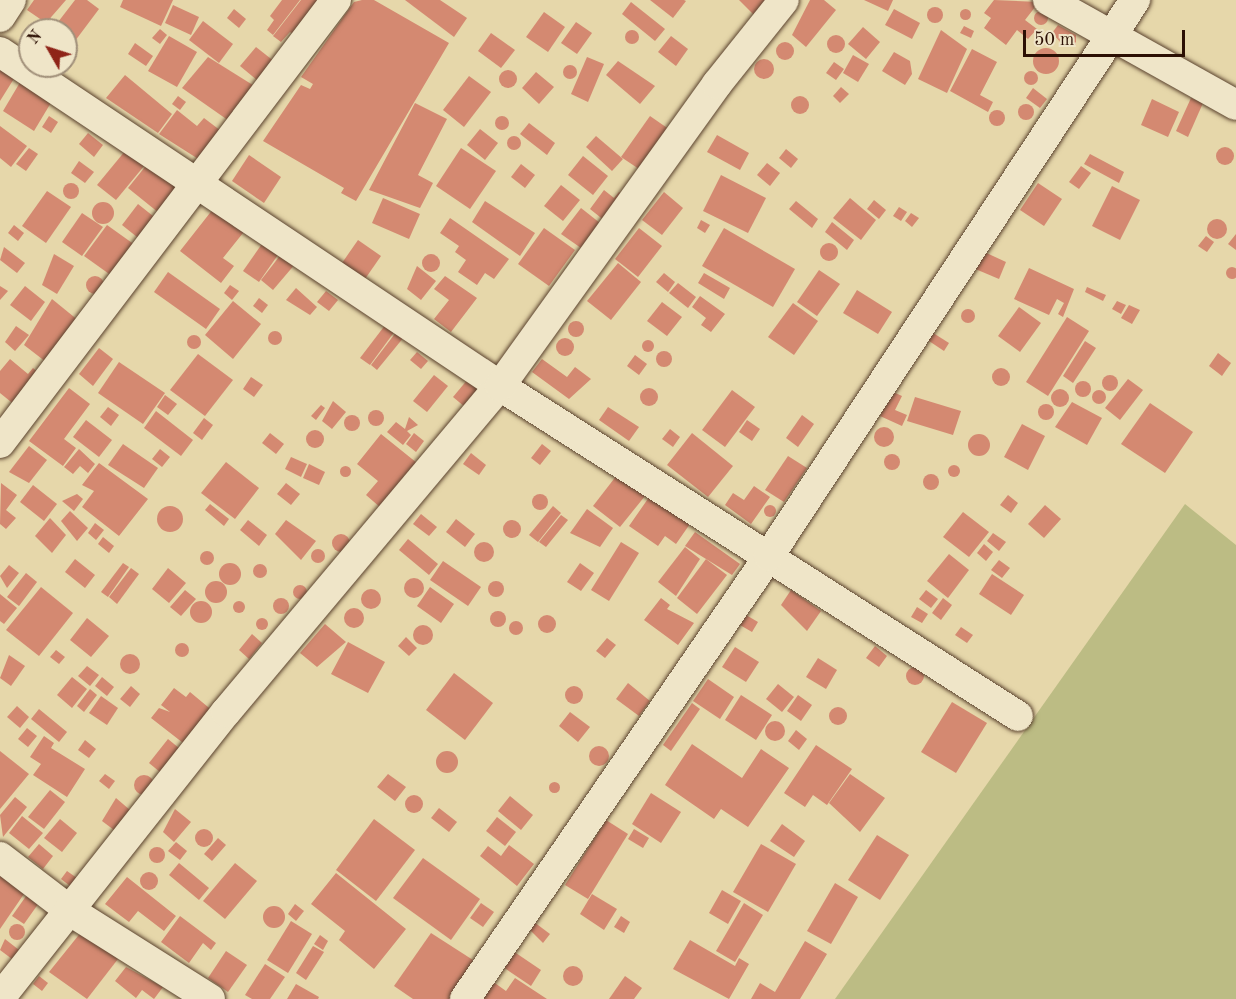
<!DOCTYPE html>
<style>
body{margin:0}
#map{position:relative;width:1236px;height:999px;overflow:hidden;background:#e6d7aa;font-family:"Old Standard TT",serif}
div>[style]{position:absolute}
.green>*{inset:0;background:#bcbc84}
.building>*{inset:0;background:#d48971}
.round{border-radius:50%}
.roads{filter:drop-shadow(0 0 2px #5a422e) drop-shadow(0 0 2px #5a422e)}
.minor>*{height:30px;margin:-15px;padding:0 15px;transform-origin:15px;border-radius:15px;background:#efe5c8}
span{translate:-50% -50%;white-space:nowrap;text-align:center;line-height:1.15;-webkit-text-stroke:5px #efe5c8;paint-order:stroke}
.north{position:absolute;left:18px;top:18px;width:60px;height:60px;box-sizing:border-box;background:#efe5c8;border:2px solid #a1907a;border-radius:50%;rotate:309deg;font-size:16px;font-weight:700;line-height:24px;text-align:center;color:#2c1004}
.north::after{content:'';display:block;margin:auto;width:21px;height:27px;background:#8f2418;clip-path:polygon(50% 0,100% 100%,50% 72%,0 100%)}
.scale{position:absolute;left:1023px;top:30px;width:162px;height:27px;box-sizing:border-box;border:3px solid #2c1004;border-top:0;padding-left:8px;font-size:18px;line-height:21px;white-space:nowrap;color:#2c1004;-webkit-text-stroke:4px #efe5c8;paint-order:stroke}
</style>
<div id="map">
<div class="green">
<div style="clip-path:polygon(1185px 504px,1236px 545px,1236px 999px,835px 999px)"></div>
</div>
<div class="building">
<div style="clip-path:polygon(34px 0,66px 0,46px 23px,27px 10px)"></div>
<div style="clip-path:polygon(75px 0,87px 0,99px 9px,75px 41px,55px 26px)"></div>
<div style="clip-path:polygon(123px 0,173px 0,161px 26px,120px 7px)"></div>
<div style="clip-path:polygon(282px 0,300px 0,273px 35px,267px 30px,274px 20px,270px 16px)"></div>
<div style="clip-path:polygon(301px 0,321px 0,295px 35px,290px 32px,281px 42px,273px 36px)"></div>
<div style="clip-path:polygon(362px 0,374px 0,449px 43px,356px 201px,341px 193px,344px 188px,263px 141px,301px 85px,310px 89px,313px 84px,301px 77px,354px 2px)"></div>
<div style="clip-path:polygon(405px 0,440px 0,467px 18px,454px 37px)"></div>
<div style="clip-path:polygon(650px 0,684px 0,686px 1px,673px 18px)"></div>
<div style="clip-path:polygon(739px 0,768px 0,755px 16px)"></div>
<div style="clip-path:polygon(810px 0,824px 0,836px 10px,806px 47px,792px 35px)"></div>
<div style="clip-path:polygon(864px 0,893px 0,888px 11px)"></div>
<div style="clip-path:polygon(994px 0,1039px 2px,1025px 20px,1037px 29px,1028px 39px,1017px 30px,1006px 45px,984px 28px,991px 18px,984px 13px)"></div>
<div style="clip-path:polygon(631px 2px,665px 29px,655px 41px,622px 14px)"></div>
<div style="clip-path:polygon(173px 5px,199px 17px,191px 35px,165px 23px)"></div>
<div class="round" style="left:927px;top:7px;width:16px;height:16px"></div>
<div class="round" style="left:959.5px;top:8.5px;width:11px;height:11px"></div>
<div style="clip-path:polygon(234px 9px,246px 19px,239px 28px,227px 18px)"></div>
<div style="clip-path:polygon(894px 9px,920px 23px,912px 39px,885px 25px)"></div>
<div class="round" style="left:1034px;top:11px;width:14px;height:14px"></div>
<div style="clip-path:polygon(544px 12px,565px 27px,548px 52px,526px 37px)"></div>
<div style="clip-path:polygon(203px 21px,233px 44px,219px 63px,189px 40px)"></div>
<div style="clip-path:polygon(576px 22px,592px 33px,577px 54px,561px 43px)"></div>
<div style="clip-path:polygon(1058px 25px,1076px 35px,1076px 45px,1063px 45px,1052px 33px)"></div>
<div style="clip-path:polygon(964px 26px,974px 31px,971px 38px,960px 33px)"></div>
<div style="clip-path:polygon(863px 27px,880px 42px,866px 59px,848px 44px)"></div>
<div style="clip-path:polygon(160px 29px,167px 35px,160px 44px,152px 38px)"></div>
<div class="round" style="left:625px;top:30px;width:14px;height:14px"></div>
<div style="clip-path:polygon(941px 30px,967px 49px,947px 93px,918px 79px)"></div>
<div style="clip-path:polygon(491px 33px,515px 50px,501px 68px,478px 51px)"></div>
<div class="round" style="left:827px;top:35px;width:18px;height:18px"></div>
<div style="clip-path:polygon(169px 36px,197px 52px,177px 87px,148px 71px)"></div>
<div style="clip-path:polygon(671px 36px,688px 49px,676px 66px,658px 52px)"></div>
<div class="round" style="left:776px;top:42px;width:18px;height:18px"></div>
<div style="clip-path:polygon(135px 43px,153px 56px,146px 66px,128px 54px)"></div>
<div style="clip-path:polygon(256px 47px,275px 62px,258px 81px,240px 66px)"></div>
<div class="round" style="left:1033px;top:48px;width:26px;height:26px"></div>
<div style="clip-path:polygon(972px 49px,997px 62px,980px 95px,993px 102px,988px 112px,950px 91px)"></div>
<div style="clip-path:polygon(894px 52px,910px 61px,912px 74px,905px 85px,882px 71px)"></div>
<div style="clip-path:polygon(853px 55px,869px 64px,858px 82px,843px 73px)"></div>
<div style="clip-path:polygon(208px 57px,259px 89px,232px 123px,182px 88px)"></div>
<div style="clip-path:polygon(587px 57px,604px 64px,588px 102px,571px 94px)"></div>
<div class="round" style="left:754px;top:59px;width:20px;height:20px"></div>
<div style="clip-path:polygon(618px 61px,655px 86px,640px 104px,606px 75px)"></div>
<div style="clip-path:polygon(834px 62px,844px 69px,836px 80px,826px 73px)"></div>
<div class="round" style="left:563px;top:65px;width:14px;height:14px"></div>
<div style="clip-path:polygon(0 69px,15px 77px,0 101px)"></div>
<div class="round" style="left:499px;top:70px;width:18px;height:18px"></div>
<div class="round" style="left:1024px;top:71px;width:14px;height:14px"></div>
<div style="clip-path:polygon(536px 72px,554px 87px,539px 104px,522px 88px)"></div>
<div style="clip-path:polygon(125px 75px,172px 114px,158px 133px,106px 98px)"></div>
<div style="clip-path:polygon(469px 76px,491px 92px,464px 127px,443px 110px)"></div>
<div style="clip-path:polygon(22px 79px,55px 96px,34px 131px,3px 111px)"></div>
<div style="clip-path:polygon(841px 87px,849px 94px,840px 103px,833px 96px)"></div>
<div style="clip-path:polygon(1033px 88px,1047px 99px,1040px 108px,1026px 98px)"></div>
<div class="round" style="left:791px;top:96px;width:18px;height:18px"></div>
<div style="clip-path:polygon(178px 96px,186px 102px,180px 110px,172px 104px)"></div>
<div style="clip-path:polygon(1191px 98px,1203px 103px,1188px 137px,1176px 131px)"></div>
<div style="clip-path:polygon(1152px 99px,1179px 112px,1168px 137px,1141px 125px)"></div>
<div style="clip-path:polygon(415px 103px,447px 119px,418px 175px,433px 183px,420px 208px,369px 190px)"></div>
<div class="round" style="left:1018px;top:104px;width:16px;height:16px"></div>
<div class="round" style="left:989px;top:110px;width:16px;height:16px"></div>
<div style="clip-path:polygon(177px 110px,197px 126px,204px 118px,225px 134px,203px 162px,159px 134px)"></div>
<div style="clip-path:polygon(49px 116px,58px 122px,51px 133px,42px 127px)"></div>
<div style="clip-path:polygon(650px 116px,673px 132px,645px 173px,621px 157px)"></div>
<div class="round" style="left:495px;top:116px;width:14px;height:14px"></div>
<div style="clip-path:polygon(529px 123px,555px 143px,547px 155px,520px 134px)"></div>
<div style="clip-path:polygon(0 126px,27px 146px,11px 167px,0 158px)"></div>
<div style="clip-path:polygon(480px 129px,498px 143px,485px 160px,467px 145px)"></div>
<div style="clip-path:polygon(88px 133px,103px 145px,94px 157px,79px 144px)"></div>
<div style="clip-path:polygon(717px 135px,749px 153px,740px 170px,707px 152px)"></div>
<div style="clip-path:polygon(596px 136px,623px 159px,612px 171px,586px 147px)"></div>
<div class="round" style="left:507px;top:136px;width:14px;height:14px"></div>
<div style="clip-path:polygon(130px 145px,149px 160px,116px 200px,97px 185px)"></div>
<div class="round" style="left:1216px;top:147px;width:18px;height:18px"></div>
<div style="clip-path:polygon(29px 148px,38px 154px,26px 171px,16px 164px)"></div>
<div style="clip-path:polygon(461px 148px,496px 171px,470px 209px,436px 186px)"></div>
<div style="clip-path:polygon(786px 149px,798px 159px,791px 168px,779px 158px)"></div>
<div style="clip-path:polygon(1090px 154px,1124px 172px,1119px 183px,1084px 164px)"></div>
<div style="clip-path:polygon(249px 155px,281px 177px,264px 203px,232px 181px)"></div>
<div style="clip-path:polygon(583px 156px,608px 176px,593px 195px,568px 175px)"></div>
<div style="clip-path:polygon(153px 157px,184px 182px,159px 213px,128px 188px)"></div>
<div style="clip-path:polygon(79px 161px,94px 172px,85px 183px,71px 173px)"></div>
<div style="clip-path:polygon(767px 163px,780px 173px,770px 186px,757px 175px)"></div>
<div style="clip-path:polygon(521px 164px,535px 175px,525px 188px,511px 177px)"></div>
<div style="clip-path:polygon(1081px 166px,1091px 173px,1079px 189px,1069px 182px)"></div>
<div style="clip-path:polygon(721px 175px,766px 198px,748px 233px,703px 211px)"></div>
<div class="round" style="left:63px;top:183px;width:16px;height:16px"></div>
<div style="clip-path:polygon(1038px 183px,1062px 199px,1044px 226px,1020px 210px)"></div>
<div style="clip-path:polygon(561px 185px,580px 200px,563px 221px,544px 206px)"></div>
<div style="clip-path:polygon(1112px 186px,1140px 200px,1120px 240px,1092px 226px)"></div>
<div style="clip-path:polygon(604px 190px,614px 198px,619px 192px,625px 196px,605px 221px,590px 209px)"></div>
<div style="clip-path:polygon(47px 191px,71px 207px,46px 243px,22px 226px)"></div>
<div style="clip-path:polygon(664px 192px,683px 208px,662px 235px,642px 220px)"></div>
<div style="clip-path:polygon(383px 198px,420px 214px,409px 239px,372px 223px)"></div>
<div style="clip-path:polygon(850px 198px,876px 220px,861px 240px,833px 218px)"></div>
<div style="clip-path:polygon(874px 200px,886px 210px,879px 219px,867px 209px)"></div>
<div style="clip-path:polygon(485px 201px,535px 233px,520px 256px,472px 222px)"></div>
<div style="clip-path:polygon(796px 201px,818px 219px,812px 228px,789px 209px)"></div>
<div class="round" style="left:92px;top:202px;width:22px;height:22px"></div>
<div style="clip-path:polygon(138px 204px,158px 220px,142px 241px,122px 225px)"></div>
<div style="clip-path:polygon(217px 204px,247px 228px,223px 258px,234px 266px,221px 283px,180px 251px)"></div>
<div style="clip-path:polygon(899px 207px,907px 212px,901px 221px,893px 216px)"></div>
<div style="clip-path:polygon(581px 208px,600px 223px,581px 248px,561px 234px)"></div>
<div style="clip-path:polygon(82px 213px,103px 227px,82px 256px,62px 242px)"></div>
<div style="clip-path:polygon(911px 213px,919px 218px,912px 227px,905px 221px)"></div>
<div style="clip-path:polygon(450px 218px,509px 259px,494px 279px,485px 273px,477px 285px,458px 272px,466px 260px,455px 252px,459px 246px,440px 233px)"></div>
<div class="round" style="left:1207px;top:219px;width:20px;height:20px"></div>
<div style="clip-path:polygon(701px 220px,710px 225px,705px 233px,697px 228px)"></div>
<div style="clip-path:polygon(832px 222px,854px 240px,847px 250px,825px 232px)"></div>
<div style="clip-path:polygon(14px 225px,24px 233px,18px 241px,8px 233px)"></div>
<div style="clip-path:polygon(107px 225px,135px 245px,112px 276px,84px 256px)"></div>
<div style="clip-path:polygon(544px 228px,575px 250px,549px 286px,518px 264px)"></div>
<div style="clip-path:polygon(639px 228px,662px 246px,638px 277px,615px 259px)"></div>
<div style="clip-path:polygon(724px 228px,795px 269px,773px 307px,702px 266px)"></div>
<div style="clip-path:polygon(1236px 234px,1236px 250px,1228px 244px)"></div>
<div style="clip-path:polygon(1206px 236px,1214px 242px,1207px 252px,1198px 246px)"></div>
<div style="clip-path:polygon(358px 240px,381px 256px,365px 279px,342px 263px)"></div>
<div style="clip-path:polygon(264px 241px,280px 252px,259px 282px,243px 271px)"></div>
<div class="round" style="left:820px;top:243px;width:18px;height:18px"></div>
<div style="clip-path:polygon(4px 247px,25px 263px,17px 273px,0 260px)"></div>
<div style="clip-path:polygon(980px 250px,1006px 262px,999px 279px,973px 268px)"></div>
<div style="clip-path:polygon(282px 253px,296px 263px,273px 290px,261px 280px)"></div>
<div class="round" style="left:422px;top:254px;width:18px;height:18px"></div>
<div style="clip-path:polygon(54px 254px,74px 266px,57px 294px,42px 285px)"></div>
<div style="clip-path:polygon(618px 263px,641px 282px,611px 320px,587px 301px)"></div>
<div style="clip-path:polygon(417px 266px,436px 281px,421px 300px,407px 289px)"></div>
<div class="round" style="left:1226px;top:267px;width:12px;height:12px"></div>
<div style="clip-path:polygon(1029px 268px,1074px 289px,1063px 317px,1058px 314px,1064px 303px,1057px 299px,1049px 315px,1014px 299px)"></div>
<div style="clip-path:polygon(819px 270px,840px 284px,817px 316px,797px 302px)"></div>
<div style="clip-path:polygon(168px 272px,220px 309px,206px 329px,154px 292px)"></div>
<div style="clip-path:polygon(664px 273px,675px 282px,668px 292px,656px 282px)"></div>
<div style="clip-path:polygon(704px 273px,730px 288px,724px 299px,698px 283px)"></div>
<div style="clip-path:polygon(445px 276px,477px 298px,451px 332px,434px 319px,449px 300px,434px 289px)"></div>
<div class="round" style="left:86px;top:276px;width:18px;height:18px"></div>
<div style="clip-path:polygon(678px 283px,696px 297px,688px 308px,669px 293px)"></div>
<div style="clip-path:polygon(230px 285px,239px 291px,232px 300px,224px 293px)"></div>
<div style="clip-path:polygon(0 286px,8px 291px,0 300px)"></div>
<div style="clip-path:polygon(25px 286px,45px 302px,31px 321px,10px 305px)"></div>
<div style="clip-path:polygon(1087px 287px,1106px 295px,1103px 301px,1085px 292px)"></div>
<div style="clip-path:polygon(296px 288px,317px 307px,310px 315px,286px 300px)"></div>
<div style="clip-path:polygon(857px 290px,892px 312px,878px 334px,843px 313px)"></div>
<div style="clip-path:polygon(326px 291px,338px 300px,329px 311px,317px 302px)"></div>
<div style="clip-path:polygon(700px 296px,725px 314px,711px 332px,701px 325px,706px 318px,692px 307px)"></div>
<div style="clip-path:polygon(259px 298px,268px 305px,262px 313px,253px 306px)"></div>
<div style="clip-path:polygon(52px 299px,79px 321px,46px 362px,24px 345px)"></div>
<div style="clip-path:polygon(233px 301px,261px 324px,233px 359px,205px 335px)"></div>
<div style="clip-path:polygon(1117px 301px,1126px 305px,1121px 314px,1112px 309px)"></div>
<div style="clip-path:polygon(662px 302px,682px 317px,667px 336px,647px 321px)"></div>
<div style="clip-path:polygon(793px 303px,818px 321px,794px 355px,768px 337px)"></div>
<div style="clip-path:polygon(1129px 305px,1140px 310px,1132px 324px,1121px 318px)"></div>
<div style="clip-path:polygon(1019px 307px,1041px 323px,1020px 352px,998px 336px)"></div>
<div class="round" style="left:961px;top:309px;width:14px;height:14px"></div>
<div style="clip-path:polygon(1067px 317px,1089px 331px,1048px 396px,1026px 382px)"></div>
<div class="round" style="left:568px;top:321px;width:16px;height:16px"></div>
<div style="clip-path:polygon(386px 324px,395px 331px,370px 365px,360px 358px)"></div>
<div style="clip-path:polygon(16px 326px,29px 335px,15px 351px,5px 342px)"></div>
<div style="clip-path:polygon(397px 331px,404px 337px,377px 370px,371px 365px)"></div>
<div style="clip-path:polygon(930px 331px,949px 343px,944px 351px,926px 339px)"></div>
<div class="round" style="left:268px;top:331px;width:14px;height:14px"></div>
<div class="round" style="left:187px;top:335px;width:14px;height:14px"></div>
<div class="round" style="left:556px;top:338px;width:18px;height:18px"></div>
<div class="round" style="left:642px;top:340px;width:12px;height:12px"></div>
<div style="clip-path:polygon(1085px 341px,1096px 348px,1073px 383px,1063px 376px)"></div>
<div style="clip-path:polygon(99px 348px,113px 359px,93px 386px,79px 374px)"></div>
<div class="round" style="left:656px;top:351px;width:16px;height:16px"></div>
<div style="clip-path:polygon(417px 352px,428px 361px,421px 369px,410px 360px)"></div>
<div style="clip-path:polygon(1218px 353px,1231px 363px,1222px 376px,1209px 366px)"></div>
<div style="clip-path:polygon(198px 354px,233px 380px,205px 416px,170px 390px)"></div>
<div style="clip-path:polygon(635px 355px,647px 364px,639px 375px,627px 366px)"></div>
<div style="clip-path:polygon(10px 359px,28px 374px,33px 368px,41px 375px,16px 406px,0 393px,0 371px)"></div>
<div style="clip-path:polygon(542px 359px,567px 377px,575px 367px,591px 379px,569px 399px,532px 372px)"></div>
<div style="clip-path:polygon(119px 362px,165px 393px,143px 424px,98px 393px)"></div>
<div class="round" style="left:992px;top:368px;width:18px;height:18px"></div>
<div class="round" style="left:1102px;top:375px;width:16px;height:16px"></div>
<div style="clip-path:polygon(434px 375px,448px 386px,427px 412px,413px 401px)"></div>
<div style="clip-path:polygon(251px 377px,263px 385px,254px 397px,243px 389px)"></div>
<div style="clip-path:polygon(468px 379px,479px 388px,465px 407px,453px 397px)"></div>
<div style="clip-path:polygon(1128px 379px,1143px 390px,1120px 420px,1105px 408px)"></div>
<div class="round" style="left:1075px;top:381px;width:16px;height:16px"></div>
<div style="clip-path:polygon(69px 388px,90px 404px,64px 439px,76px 448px,63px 466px,29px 441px)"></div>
<div class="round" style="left:640px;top:388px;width:18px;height:18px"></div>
<div class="round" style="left:1051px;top:389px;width:18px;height:18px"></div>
<div style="clip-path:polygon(732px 390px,755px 407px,725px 447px,702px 430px)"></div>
<div class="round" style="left:1092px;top:390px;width:14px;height:14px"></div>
<div style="clip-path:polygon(891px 391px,902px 396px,895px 410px,907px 415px,902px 426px,880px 416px)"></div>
<div style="clip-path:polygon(165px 395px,177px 404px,168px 415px,157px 407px)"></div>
<div style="clip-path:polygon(915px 397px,961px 411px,953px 435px,907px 421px)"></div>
<div style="clip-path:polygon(333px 401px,346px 412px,332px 429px,322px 421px)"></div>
<div style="clip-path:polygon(1072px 402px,1102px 418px,1087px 445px,1055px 427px)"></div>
<div style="clip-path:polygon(1150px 403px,1193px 432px,1165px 473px,1121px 444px)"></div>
<div class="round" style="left:1038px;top:404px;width:16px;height:16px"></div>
<div style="clip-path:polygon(321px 405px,325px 408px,316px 420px,311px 416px)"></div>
<div style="clip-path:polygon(108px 407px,119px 415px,111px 426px,100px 417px)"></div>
<div style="clip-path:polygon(608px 407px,639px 427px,629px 441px,599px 420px)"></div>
<div class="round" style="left:368px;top:410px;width:16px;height:16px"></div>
<div style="clip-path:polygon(156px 411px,193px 440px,181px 456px,144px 428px)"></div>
<div class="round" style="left:344px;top:415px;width:16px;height:16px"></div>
<div style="clip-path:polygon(802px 415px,814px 424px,798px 447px,786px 438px)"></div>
<div style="clip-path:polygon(409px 417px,418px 425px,407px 431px,411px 435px,403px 445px,387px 432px,396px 422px,405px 429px)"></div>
<div style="clip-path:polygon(204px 418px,213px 425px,202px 440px,193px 433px)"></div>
<div style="clip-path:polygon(86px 420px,112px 440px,99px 457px,73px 437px)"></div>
<div style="clip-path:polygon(747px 420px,760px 429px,752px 441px,739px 432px)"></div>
<div style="clip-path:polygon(1022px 424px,1045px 436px,1028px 470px,1004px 457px)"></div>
<div class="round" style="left:874px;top:427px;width:20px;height:20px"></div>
<div style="clip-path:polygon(670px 429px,680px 437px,673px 447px,662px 439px)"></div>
<div class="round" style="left:306px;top:430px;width:18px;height:18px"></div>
<div style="clip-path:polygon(270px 433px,284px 444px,276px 454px,262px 443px)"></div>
<div style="clip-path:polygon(414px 433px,424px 441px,416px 452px,406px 444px)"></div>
<div style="clip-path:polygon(692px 433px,733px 466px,708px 497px,667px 465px)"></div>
<div style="clip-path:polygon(381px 434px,417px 463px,381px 508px,366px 495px,378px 481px,357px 464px)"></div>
<div class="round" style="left:968px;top:434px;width:22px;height:22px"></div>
<div style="clip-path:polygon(123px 444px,158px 468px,144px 488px,108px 465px)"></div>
<div style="clip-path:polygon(542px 444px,551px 451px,540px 465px,531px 458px)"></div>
<div style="clip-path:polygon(29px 446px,47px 460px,29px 483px,9px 472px)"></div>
<div style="clip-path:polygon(79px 449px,95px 464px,88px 473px,80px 466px,73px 474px,64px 467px)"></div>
<div style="clip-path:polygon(160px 449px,170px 457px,162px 467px,152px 459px)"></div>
<div style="clip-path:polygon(471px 453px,486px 465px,479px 475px,463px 464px)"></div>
<div class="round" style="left:884px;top:454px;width:16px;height:16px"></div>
<div style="clip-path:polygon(788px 456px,807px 468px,784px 502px,765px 490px)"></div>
<div style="clip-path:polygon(291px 457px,307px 464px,301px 477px,285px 469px)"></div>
<div style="clip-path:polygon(226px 462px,259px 488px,235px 519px,201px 493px)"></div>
<div style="clip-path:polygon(99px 463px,148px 499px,119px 536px,82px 507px,94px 491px,82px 485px)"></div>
<div style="clip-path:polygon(309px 464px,325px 472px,319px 485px,303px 478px)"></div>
<div class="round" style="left:948px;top:465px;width:12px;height:12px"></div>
<div class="round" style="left:339.5px;top:465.5px;width:11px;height:11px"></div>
<div class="round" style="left:923px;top:474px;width:16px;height:16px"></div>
<div style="clip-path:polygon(617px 475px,645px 496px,620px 527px,593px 506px)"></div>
<div style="clip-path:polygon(1px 483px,17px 495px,6px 510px,16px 518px,6px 529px,0 524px)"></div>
<div style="clip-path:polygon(286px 483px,300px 494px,291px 505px,277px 494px)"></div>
<div style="clip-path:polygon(33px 485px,57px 504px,44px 521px,20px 502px)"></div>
<div style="clip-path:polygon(754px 486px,770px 497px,751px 524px,725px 505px,733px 493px,744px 500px)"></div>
<div style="clip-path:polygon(652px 493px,692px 521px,676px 544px,665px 536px,658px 546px,629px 526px)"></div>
<div style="clip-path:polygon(77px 494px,83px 499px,74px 511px,62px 501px)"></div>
<div class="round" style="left:532px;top:494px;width:16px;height:16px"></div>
<div style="clip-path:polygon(1008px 495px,1018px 503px,1011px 513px,1000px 505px)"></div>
<div style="clip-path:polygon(210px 504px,229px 519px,224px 526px,205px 510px)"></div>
<div class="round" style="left:764px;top:505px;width:12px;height:12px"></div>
<div style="clip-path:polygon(1045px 505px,1061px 519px,1044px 538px,1028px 524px)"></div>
<div style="clip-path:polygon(553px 506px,561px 513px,538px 542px,529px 535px)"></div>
<div class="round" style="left:157px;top:506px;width:26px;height:26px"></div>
<div style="clip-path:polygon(587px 509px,613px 528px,600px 547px,570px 533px)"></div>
<div style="clip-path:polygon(70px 511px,88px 528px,77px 541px,61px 521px)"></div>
<div style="clip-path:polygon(963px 512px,989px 532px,969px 557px,943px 537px)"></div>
<div style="clip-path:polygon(421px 514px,437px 527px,429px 536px,413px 524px)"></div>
<div style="clip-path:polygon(561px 515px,568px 520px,546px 547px,539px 542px)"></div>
<div style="clip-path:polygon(50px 518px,66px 535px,52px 553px,35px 536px)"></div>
<div style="clip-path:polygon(456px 519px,475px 534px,465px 547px,446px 532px)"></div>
<div style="clip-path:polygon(248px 520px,267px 535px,259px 546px,240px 530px)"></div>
<div style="clip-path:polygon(286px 520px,316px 541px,301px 560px,275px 534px)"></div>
<div class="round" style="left:503px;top:520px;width:18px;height:18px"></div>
<div style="clip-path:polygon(95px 523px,104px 530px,96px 540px,88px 533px)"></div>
<div style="clip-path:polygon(695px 532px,740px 564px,732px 575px,685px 546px)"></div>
<div style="clip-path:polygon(993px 533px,1006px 542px,999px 551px,987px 541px)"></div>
<div class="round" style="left:332px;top:534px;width:18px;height:18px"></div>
<div style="clip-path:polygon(103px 537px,114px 546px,109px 553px,98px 544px)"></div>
<div style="clip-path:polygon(408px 539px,438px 564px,429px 575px,399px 550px)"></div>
<div style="clip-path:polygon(621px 542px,639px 553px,609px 601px,591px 590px)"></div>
<div class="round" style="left:474px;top:542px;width:20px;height:20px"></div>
<div style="clip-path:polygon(984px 544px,993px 552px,986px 561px,977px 553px)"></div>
<div style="clip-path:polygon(685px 547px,700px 559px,676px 596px,658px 582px)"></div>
<div class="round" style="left:311px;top:549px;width:14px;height:14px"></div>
<div class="round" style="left:200px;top:551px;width:14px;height:14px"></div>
<div style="clip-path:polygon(949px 554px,969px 570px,948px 598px,927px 581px)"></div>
<div style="clip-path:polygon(75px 559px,95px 575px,85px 588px,65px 572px)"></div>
<div style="clip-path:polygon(706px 559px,727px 575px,697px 614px,677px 598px)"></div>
<div style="clip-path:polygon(999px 560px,1010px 568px,1002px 578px,991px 570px)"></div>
<div style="clip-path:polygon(443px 561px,481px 587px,468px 606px,430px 580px)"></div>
<div class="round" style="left:219px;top:563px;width:22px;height:22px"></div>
<div style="clip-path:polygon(123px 563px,129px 567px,108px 597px,101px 592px)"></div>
<div style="clip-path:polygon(580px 563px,594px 573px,581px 591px,567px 582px)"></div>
<div class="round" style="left:253px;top:564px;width:14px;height:14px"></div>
<div style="clip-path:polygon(9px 565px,19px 573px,7px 588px,0 576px)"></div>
<div style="clip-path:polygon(131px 568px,139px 574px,117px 604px,109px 597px)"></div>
<div style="clip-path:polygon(168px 568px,186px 583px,169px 603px,152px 589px)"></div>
<div style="clip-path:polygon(26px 573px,37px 582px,19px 606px,7px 597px)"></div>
<div style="clip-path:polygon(992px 574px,1024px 595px,1011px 615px,979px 594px)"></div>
<div class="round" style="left:404px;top:578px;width:20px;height:20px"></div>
<div class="round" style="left:488px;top:581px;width:16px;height:16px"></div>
<div class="round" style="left:205px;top:581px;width:22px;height:22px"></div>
<div class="round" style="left:293px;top:585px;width:14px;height:14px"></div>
<div style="clip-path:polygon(41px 587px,73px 613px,39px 656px,6px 630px)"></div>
<div style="clip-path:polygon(430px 587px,454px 604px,441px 623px,417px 606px)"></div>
<div class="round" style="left:361px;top:589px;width:20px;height:20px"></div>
<div style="clip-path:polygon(185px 590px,196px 599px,181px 616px,170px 607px)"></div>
<div style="clip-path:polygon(791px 590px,821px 611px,807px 631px,781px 605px)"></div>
<div style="clip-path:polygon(926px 590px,938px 599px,931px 608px,919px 599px)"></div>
<div style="clip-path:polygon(0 594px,17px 608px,4px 624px,0 621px)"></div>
<div style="clip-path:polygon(661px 598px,670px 605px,667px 609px,694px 623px,678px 645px,644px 620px)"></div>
<div style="clip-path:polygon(943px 598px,952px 605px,941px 620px,932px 613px)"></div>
<div class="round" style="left:273px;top:598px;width:16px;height:16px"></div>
<div class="round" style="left:233px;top:601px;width:12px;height:12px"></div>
<div class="round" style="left:190px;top:601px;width:22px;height:22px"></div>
<div style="clip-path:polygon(917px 607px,928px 614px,922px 623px,911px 617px)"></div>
<div class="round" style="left:344px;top:608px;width:20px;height:20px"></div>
<div class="round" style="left:490px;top:611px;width:16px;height:16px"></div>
<div style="clip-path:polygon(746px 615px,758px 622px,752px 632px,740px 625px)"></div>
<div class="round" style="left:538px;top:615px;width:18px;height:18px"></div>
<div class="round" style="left:256px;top:618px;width:12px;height:12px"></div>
<div style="clip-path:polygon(87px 618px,109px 636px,91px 657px,70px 640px)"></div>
<div class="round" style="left:509px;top:621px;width:14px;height:14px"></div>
<div style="clip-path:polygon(325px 624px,346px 642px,317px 667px,300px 653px)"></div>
<div class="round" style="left:413px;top:625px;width:20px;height:20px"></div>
<div style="clip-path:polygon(961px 627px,973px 635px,967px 643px,955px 635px)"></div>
<div style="clip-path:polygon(252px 634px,262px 643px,249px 659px,239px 650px)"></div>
<div style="clip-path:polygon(406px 637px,417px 648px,409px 656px,398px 646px)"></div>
<div style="clip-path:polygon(607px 638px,616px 645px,605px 658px,596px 651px)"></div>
<div style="clip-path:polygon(348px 642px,385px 662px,368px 693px,331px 674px)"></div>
<div class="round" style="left:175px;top:643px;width:14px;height:14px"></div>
<div style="clip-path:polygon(875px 646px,887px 656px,879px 667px,866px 658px)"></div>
<div style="clip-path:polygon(735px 647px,759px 662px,746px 682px,722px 667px)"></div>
<div style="clip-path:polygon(56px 650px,65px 657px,59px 664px,50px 657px)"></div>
<div class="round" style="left:120px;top:654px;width:20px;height:20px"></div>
<div style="clip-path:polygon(9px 655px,25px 666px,11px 686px,0 678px)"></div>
<div style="clip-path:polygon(818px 658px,837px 670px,826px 689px,806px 677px)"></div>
<div style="clip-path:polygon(87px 666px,99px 675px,90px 686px,78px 676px)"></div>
<div class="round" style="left:906px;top:667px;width:18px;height:18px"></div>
<div style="clip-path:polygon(454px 673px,493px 703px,465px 740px,426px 710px)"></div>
<div style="clip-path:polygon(72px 677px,87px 689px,72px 708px,57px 695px)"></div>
<div style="clip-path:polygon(102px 677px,114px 687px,107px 696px,95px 686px)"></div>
<div style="clip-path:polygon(708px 679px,734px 697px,720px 719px,693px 701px)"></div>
<div style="clip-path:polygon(628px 683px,650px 701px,639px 716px,616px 699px)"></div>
<div style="clip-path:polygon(778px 684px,794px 697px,782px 712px,766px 699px)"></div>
<div style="clip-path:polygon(131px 686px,140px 694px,130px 707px,120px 699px)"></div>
<div class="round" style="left:565px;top:686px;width:18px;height:18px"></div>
<div style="clip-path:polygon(174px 688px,186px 697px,190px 692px,214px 712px,187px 746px,151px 718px,159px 708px,170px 712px,161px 705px)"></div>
<div style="clip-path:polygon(90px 689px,97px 695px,84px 712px,77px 706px)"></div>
<div style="clip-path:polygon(741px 695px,772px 715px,756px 740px,725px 720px)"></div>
<div style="clip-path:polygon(798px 695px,812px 705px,801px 721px,787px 711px)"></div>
<div style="clip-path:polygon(101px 696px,118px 708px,107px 725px,89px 713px)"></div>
<div style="clip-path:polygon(952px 702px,987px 723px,956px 773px,921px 752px)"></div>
<div style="clip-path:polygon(692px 703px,700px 709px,671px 751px,663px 745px)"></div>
<div style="clip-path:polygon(17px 706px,29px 717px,20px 728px,7px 717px)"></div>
<div class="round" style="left:829px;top:707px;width:18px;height:18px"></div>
<div style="clip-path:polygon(39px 709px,67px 732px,59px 742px,31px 719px)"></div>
<div style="clip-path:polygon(570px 712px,590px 727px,578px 742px,559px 726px)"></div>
<div class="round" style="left:765px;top:721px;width:20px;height:20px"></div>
<div style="clip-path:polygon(27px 728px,37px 736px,28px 747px,18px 739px)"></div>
<div style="clip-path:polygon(796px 730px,807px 739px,799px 750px,788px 741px)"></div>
<div style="clip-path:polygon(44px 736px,54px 743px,51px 748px,85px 769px,67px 797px,33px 775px,41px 764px,30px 757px)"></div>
<div style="clip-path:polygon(168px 739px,185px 753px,166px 777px,149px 763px)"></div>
<div style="clip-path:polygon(85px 740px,96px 749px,89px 758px,78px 750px)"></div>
<div style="clip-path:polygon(692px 744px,742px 778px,761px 749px,789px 768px,748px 827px,721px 809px,714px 819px,665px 785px)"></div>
<div style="clip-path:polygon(816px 745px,852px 769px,827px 805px,813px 795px,805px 807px,784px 793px)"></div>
<div class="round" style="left:589px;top:746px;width:20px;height:20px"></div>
<div style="clip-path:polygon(0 751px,29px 774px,0 809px)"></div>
<div class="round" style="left:436px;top:751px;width:22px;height:22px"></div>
<div style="clip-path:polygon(105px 774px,115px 781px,109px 789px,99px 781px)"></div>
<div style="clip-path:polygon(388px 774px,406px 787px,395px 801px,377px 787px)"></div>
<div style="clip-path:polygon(850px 774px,885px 798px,860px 832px,829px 803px)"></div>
<div class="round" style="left:134px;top:775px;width:20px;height:20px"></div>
<div class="round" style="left:548.5px;top:781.5px;width:11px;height:11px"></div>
<div style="clip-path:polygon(50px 790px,65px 802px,44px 829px,28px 817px)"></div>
<div style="clip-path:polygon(651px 793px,681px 812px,661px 843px,632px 824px)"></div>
<div class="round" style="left:405px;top:795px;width:18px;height:18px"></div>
<div style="clip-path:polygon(510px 796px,533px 815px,521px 830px,498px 811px)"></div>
<div style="clip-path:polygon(15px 797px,27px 807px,3px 837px,0 815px)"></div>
<div style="clip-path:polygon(116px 798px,130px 810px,114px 830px,102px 821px)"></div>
<div style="clip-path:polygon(439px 808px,457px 822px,449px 832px,431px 818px)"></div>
<div style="clip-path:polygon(175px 809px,191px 822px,174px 842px,163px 832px)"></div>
<div style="clip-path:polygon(22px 816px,43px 833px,29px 849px,9px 833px)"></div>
<div style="clip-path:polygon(497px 817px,516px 832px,505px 846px,486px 831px)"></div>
<div style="clip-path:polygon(60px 819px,77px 833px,62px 852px,44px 838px)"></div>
<div style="clip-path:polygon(374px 819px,415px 850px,376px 901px,336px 870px)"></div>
<div style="clip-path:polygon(606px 820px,628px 834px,588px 899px,565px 885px)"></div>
<div style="clip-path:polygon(782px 824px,805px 841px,794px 857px,770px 841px)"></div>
<div style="clip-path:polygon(634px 829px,649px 838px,643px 848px,628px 839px)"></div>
<div class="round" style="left:195px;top:829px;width:18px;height:18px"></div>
<div style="clip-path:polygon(877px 835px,909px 855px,880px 900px,848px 880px)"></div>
<div style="clip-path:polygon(218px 838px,226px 845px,212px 861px,204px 854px)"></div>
<div style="clip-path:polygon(176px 842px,187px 851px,180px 860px,168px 851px)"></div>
<div style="clip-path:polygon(39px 844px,53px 856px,43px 869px,28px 857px)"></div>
<div style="clip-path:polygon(761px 844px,796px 864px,768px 912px,733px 892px)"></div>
<div style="clip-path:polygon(509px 845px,534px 864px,517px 886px,480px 856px,488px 846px,501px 856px)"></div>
<div class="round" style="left:149px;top:847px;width:16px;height:16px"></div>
<div style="clip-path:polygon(423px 858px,480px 899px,451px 940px,393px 898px)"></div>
<div style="clip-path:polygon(179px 863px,209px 888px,199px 900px,169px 875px)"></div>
<div style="clip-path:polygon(235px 863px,257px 881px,225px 919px,203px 901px)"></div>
<div style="clip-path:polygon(67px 871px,81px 881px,74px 889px,61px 879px)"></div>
<div class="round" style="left:140px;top:872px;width:18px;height:18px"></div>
<div style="clip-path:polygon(336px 873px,406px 929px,374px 969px,339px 940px,345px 931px,311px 904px)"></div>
<div style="clip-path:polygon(0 874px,26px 891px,0 929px)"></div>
<div style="clip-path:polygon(127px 877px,176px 916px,164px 931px,138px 911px,129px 922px,105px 904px)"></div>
<div style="clip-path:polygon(835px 883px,858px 897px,831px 944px,807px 931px)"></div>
<div style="clip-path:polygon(722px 890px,741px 901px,728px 924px,709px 913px)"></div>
<div style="clip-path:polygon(29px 892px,41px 900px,24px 924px,12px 916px)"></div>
<div style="clip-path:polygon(592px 894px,617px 909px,604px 930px,580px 914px)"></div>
<div style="clip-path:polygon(481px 903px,494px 912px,483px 927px,470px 918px)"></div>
<div style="clip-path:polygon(744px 903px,763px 915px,735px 962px,716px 951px)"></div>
<div style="clip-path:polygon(295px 904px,304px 911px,296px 921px,288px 914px)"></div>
<div class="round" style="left:263px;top:906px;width:22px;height:22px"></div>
<div style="clip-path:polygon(180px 916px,216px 943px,211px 950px,203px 943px,189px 963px,161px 942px)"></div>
<div style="clip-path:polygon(621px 916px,630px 922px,624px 933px,614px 927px)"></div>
<div style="clip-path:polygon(291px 921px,312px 934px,288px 973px,267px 960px)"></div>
<div style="clip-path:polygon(534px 922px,550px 934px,543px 943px,529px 929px)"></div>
<div class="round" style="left:9px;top:924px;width:16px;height:16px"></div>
<div style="clip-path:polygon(82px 931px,118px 959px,87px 999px,49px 972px)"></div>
<div style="clip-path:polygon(431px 933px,473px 960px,450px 999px,413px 999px,394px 986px)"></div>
<div style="clip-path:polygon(320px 935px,328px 941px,323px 950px,314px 944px)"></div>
<div style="clip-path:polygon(5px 939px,19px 950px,12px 959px,0 950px)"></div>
<div style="clip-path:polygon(690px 940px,735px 966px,739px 958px,749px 964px,729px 999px,673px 969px)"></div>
<div style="clip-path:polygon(805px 941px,827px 954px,800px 999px,751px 999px,760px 983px,775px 992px)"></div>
<div style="clip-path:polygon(313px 946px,324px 952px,306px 980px,296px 973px)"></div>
<div style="clip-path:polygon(510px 949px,541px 970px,531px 986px,500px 965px)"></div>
<div style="clip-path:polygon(226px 951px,247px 965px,228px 992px,208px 978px)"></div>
<div style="clip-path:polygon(265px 964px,285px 977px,270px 999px,252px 999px,245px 995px)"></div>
<div class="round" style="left:563px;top:966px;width:20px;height:20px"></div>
<div style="clip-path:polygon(126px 967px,163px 987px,154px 999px,142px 990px,136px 998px,115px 981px)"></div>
<div style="clip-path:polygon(39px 976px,48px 983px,42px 991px,33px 984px)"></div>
<div style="clip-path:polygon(625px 976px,642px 988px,634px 999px,609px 999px)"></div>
<div style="clip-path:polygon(515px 978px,547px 999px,478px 999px,492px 981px,506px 991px)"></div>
<div style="clip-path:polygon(296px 984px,319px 997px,318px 999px,287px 999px)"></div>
</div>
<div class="roads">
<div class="minor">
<div style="left:1048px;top:0;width:215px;rotate:29.2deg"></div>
<div style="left:0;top:17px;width:20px;rotate:-57deg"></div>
<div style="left:0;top:52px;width:601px;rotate:33.74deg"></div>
<div style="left:500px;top:386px;width:614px;rotate:32.5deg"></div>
<div style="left:0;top:443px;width:556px;rotate:-52.82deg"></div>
<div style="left:0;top:857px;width:91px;rotate:37.4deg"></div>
<div style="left:72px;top:912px;width:163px;rotate:32.2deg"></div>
<div style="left:0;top:998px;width:365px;rotate:-51.7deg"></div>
<div style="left:226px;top:712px;width:426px;rotate:-50deg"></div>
<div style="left:500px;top:386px;width:372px;rotate:-54.3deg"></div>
<div style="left:717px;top:84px;width:107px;rotate:-51.4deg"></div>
<div style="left:465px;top:999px;width:537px;rotate:-55.54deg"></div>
<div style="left:769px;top:556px;width:666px;rotate:-56.64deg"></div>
</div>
</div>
<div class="north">N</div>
<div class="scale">50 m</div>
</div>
